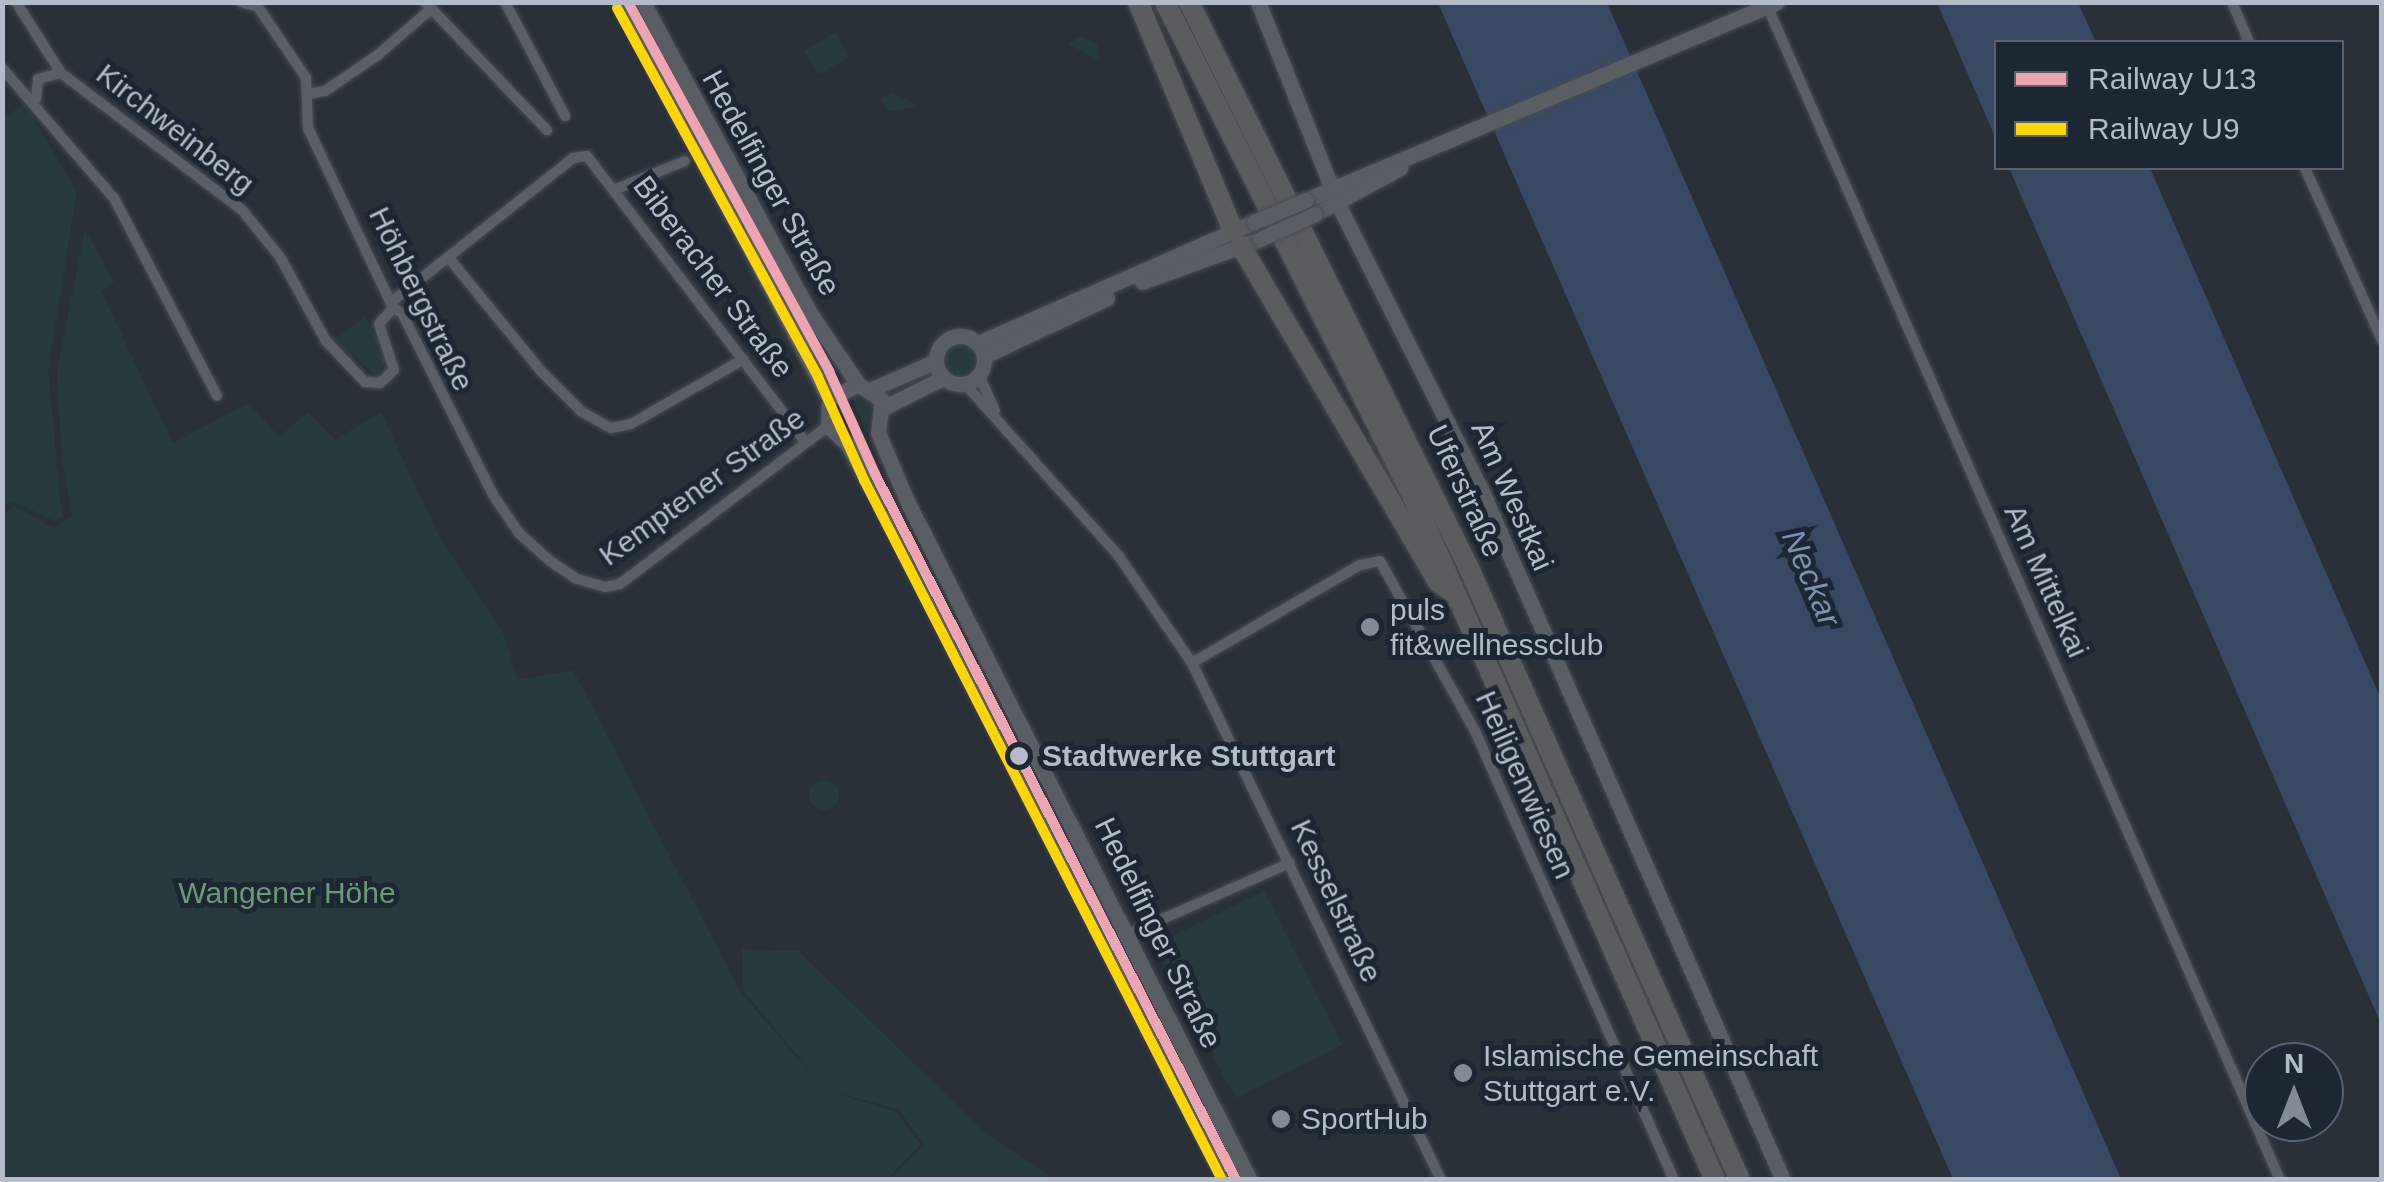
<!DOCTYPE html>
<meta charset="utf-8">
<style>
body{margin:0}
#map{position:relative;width:2384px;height:1182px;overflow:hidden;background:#2a3038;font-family:Arial,sans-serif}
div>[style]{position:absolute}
.green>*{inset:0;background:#273a3e}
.round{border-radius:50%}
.water>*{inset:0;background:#384963}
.roads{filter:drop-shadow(0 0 2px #484c53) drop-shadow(0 0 2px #484c53)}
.street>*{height:10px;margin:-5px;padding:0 5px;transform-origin:5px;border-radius:5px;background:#5a5e66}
.secondary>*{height:15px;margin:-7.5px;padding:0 7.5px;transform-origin:7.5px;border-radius:7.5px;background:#595d64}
.secondary>.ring{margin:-7.5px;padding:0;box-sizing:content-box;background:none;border:15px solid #595d64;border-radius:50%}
.highway>*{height:20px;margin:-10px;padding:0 10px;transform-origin:10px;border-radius:10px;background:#5a5d60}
.bridges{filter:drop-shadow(0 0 2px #484c53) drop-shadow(0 0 2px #484c53)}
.secondary-bridge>*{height:15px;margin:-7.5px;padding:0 7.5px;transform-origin:7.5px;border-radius:7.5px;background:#595d64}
.rail-1>*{height:10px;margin:-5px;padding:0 5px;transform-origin:5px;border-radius:5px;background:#eda5b4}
.rail-2>*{height:10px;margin:-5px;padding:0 5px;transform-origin:5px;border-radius:5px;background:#ffd503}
.dots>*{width:28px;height:28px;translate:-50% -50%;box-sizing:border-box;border:5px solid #1d2633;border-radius:50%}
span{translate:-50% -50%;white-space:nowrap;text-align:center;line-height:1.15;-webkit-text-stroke:10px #1d2633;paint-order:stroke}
.street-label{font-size:30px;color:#b4bcc9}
.poi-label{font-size:30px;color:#b4bcc9}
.left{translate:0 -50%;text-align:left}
.stop-label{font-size:30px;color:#b4bcc9;font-weight:700}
.park-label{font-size:30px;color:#6b9a76}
.water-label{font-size:32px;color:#7c92b1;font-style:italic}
.frame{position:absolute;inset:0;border:5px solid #b4bcc9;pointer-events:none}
.legend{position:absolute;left:1994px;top:40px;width:350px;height:130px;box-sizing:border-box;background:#1d2633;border:2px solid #59626f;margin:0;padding:12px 18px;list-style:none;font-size:30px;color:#b4bcc9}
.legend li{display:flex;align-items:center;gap:20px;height:50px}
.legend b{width:50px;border:2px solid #59626f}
.north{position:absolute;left:2244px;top:1042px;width:100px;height:100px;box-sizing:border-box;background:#1d2633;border:2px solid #59626f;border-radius:50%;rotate:0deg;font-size:28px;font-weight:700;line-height:40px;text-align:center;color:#b4bcc9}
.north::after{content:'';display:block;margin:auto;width:35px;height:45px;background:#848b96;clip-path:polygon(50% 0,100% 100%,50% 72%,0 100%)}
</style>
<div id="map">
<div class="green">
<div style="clip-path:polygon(837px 32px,848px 58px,818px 75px,803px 51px)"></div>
<div style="clip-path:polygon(1080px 36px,1097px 44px,1100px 61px,1068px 44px)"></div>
<div style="clip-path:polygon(892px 92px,917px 105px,917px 107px,887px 111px,881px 99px)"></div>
<div style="clip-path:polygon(25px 104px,77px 192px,48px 370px,62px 517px,54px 521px,13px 501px,3px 507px,3px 118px)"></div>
<div style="clip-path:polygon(85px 229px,114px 282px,101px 291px,173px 443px,249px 403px,279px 437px,308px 412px,335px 440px,381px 412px,439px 536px,504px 635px,518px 680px,573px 670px,741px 993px,823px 1087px,743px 990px,742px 949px,798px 951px,986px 1133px,1054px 1179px,890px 1179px,924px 1144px,898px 1109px,829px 1091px,896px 1112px,921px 1145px,887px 1180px,3px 1179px,3px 514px,14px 507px,54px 528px,73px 515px,62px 465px,57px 372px)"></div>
<div style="clip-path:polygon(366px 317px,387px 361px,375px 375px,333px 338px)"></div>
<div class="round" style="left:946px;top:346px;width:28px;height:28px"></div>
<div style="clip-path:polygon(851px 395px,873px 406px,865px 430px)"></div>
<div class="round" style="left:809px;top:780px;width:30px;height:30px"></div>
<div style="clip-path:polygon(1264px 891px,1342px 1045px,1235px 1098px,1156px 944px)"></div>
</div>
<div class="water">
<div style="clip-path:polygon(1438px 3px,1607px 3px,2121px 1179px,1953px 1179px)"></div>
<div style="clip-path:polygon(1937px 3px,2078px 3px,2096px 42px,1996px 42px,1996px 139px)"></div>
<div style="clip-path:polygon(2009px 168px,2150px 168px,2381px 699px,2381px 1024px)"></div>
</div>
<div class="roads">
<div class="street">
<div style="left:16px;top:2px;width:84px;rotate:57.6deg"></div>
<div style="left:61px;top:73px;width:227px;rotate:37.1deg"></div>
<div style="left:242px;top:210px;width:60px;rotate:51deg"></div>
<div style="left:280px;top:257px;width:96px;rotate:61.3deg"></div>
<div style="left:326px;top:341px;width:57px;rotate:46.4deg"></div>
<div style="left:365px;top:382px;width:15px;rotate:4deg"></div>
<div style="left:380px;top:383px;width:19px;rotate:-43deg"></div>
<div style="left:394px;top:370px;width:48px;rotate:-108.1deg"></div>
<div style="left:379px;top:324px;width:21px;rotate:-49deg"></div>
<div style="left:241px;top:2px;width:18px;rotate:16deg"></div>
<div style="left:258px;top:7px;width:86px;rotate:55.9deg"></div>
<div style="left:306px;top:78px;width:50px;rotate:87.7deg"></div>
<div style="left:308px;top:128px;width:199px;rotate:64.7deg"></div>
<div style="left:393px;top:308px;width:10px;rotate:29deg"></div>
<div style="left:402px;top:313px;width:203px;rotate:63.4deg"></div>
<div style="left:493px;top:495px;width:46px;rotate:55.6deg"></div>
<div style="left:519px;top:533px;width:42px;rotate:42.1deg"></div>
<div style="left:550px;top:561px;width:32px;rotate:34deg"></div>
<div style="left:577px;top:579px;width:29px;rotate:16deg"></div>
<div style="left:605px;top:587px;width:15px;rotate:-11deg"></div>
<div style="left:620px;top:584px;width:261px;rotate:-37.2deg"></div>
<div style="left:425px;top:2px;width:177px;rotate:46.4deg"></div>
<div style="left:505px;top:2px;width:129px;rotate:62.2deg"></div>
<div style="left:2232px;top:2px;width:43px;rotate:67deg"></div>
<div style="left:1766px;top:3px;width:1284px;rotate:66.41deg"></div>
<div style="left:2px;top:68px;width:172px;rotate:49.3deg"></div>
<div style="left:114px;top:198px;width:223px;rotate:62.5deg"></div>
<div style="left:309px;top:94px;width:16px;rotate:-11deg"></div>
<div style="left:325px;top:91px;width:65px;rotate:-34.4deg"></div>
<div style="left:379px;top:54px;width:69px;rotate:-40.9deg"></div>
<div style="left:36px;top:99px;width:20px;rotate:-84deg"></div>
<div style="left:38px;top:79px;width:24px;rotate:-15deg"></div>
<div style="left:2305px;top:168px;width:188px;rotate:65.9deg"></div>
<div style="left:616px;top:189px;width:74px;rotate:-22.1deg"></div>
<div style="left:448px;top:257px;width:147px;rotate:50.8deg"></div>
<div style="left:541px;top:371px;width:58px;rotate:45deg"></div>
<div style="left:582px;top:412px;width:33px;rotate:29deg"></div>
<div style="left:611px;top:428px;width:20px;rotate:-11deg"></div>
<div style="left:631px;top:424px;width:130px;rotate:-29.9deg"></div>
<div style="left:394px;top:300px;width:228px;rotate:-38.4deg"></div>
<div style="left:573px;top:158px;width:14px;rotate:-8deg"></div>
<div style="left:587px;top:156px;width:359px;rotate:52.6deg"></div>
<div style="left:979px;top:375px;width:39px;rotate:66deg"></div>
<div style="left:965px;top:384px;width:229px;rotate:48.2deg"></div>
<div style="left:1118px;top:555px;width:131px;rotate:55.6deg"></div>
<div style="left:1192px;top:663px;width:574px;rotate:64.28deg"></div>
<div style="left:1192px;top:663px;width:194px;rotate:-30.3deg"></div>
<div style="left:1360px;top:565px;width:20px;rotate:-11deg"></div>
<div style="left:1380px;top:561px;width:197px;rotate:60.8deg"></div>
<div style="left:1476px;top:733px;width:489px;rotate:66.1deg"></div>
<div style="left:1126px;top:935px;width:179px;rotate:-23.7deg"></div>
</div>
<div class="secondary">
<div style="left:620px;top:2px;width:449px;rotate:62.2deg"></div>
<div style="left:829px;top:399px;width:27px;rotate:92deg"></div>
<div style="left:828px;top:426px;width:24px;rotate:42deg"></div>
<div style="left:846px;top:442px;width:59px;rotate:60.4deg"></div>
<div style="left:875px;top:493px;width:771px;rotate:62.94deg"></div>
<div style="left:643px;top:2px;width:349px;rotate:61.8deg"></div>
<div style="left:808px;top:310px;width:89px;rotate:56deg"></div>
<div style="left:1258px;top:2px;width:217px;rotate:68.4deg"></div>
<div style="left:1338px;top:204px;width:326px;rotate:63.4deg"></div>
<div style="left:1484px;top:496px;width:746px;rotate:66.39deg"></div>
<div style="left:1306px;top:200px;width:511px;rotate:-22.8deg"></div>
<div style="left:1315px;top:214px;width:97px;rotate:-28.4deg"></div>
<div style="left:1142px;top:282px;width:126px;rotate:-20deg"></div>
<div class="ring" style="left:936px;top:336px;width:33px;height:33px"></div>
<div style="left:978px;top:343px;width:301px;rotate:-23.7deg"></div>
<div style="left:984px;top:356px;width:136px;rotate:-25.2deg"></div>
<div style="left:872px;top:389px;width:70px;rotate:-23.6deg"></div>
<div style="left:829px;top:399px;width:33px;rotate:-27deg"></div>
<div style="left:858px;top:384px;width:29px;rotate:34deg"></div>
<div style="left:882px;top:400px;width:33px;rotate:97deg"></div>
<div style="left:878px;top:433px;width:76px;rotate:66.8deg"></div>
<div style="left:908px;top:503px;width:758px;rotate:63.2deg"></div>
<div style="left:885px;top:407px;width:65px;rotate:-26.6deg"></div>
</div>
<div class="highway">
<div style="left:1138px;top:2px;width:247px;rotate:67.4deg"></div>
<div style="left:1165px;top:2px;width:551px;rotate:63.39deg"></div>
<div style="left:1412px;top:495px;width:749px;rotate:66.14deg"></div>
<div style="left:1189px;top:2px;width:631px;rotate:63.68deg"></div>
<div style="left:1469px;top:568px;width:669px;rotate:66.12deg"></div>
<div style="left:1241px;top:246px;width:389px;rotate:59.6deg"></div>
<div style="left:1438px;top:582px;width:16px;rotate:35deg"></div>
</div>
</div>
<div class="bridges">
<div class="secondary-bridge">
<div style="left:1254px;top:222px;width:56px;rotate:-22.9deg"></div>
<div style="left:1260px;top:239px;width:60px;rotate:-24.4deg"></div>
</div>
</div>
<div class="rail-1">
<div style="left:628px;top:2px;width:420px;rotate:61.4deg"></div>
<div style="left:829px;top:371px;width:113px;rotate:65.9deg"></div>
<div style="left:875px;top:474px;width:793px;rotate:62.92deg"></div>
</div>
<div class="rail-2">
<div style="left:617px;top:8px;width:420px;rotate:61.4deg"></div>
<div style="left:818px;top:377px;width:113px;rotate:65.9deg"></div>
<div style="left:864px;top:480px;width:786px;rotate:62.91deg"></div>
</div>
<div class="dots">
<div style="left:1370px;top:627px;background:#848b96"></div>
<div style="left:1019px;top:756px;background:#b4bcc9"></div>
<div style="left:1463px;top:1073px;background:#848b96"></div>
<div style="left:1281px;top:1119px;background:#848b96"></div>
</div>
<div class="street-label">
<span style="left:175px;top:129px;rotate:38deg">Kirchweinberg</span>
<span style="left:771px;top:183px;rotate:61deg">Hedelfinger Straße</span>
<span style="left:713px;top:277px;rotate:53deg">Biberacher Straße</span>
<span style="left:421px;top:299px;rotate:64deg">Höhbergstraße</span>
<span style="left:702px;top:487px;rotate:-36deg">Kemptener Straße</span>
<span style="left:1465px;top:491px;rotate:65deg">Uferstraße</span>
<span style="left:1512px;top:496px;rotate:66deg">Am Westkai</span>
<span style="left:2046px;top:581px;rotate:66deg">Am Mittelkai</span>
<span style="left:1525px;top:785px;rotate:66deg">Heiligenwiesen</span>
<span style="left:1336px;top:901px;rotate:65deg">Kesselstraße</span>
<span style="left:1158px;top:933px;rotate:64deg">Hedelfinger Straße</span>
</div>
<div class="poi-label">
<span class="left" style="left:1390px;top:627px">puls<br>fit&amp;wellnessclub</span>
<span class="left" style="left:1483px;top:1073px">Islamische Gemeinschaft<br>Stuttgart e.V.</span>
<span class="left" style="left:1301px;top:1119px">SportHub</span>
</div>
<div class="stop-label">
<span class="left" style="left:1042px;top:756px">Stadtwerke Stuttgart</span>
</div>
<div class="park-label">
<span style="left:287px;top:893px">Wangener Höhe</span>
</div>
<div class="water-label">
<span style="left:1811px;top:578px;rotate:67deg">Neckar</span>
</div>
<div class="frame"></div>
<ul class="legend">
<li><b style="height:12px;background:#eda5b4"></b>Railway U13</li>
<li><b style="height:12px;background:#ffd503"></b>Railway U9</li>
</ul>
<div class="north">N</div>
</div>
